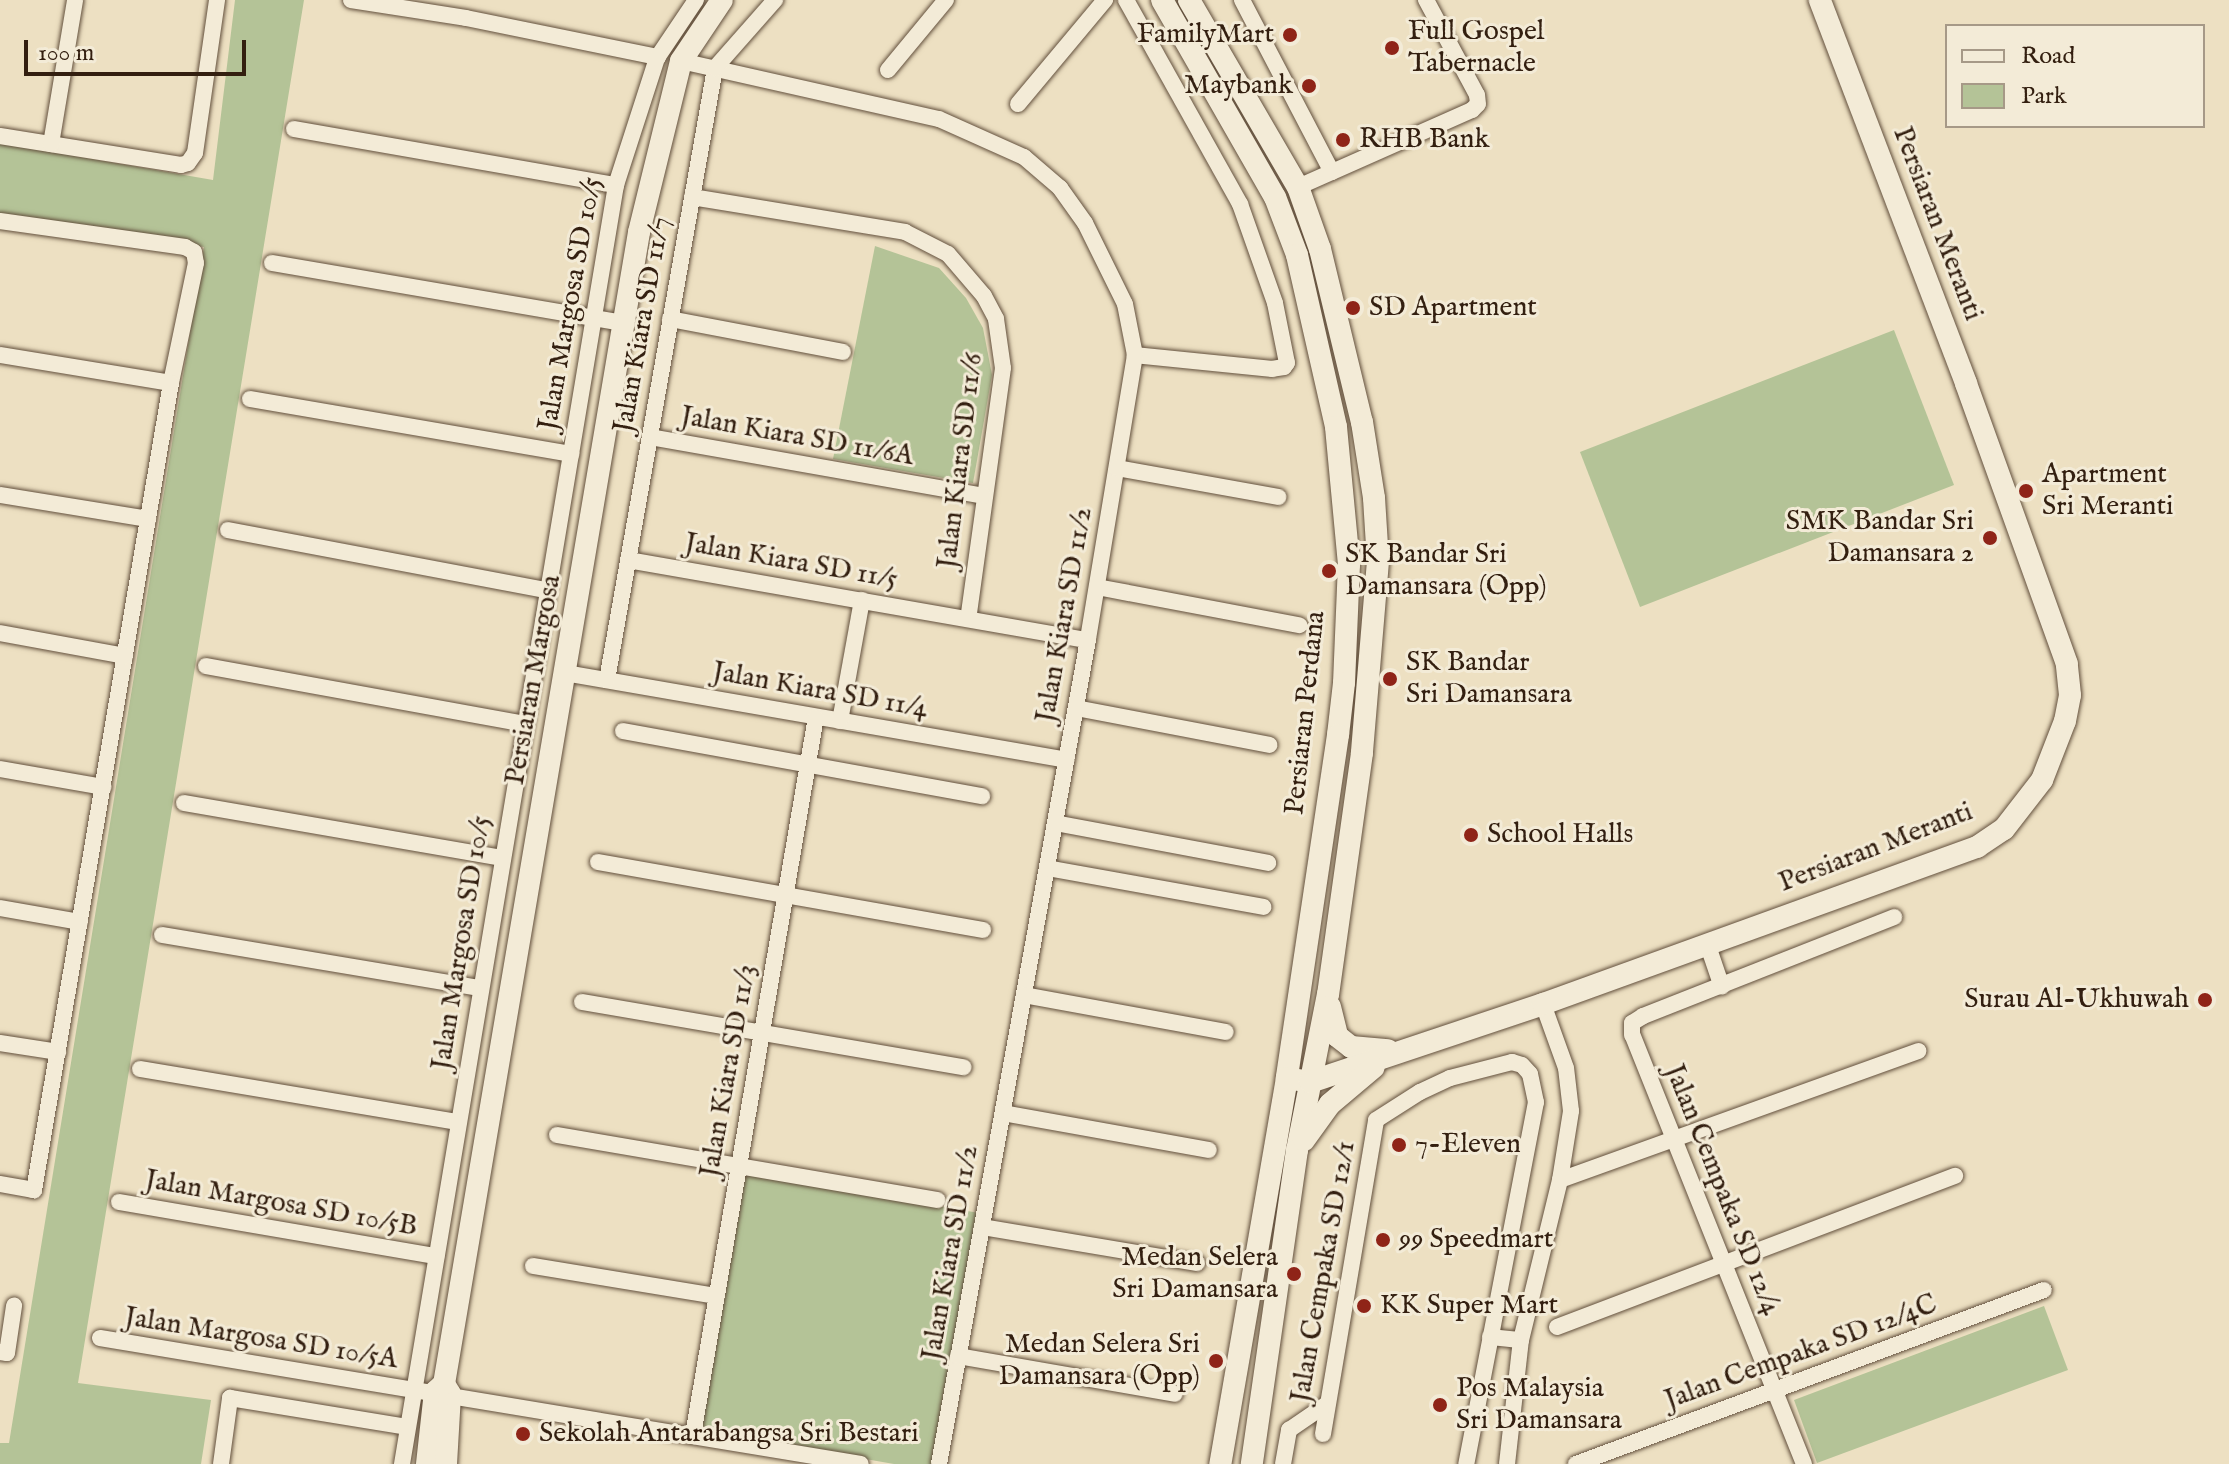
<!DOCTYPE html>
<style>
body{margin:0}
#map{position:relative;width:2229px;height:1464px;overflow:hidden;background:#ede0c2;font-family:"IM FELL English",serif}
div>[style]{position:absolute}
.green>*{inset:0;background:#b4c397}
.roads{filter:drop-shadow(0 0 2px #624f3c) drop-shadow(0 0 2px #624f3c)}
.street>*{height:16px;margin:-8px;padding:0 8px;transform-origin:8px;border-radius:8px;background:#f3ebd7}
.secondary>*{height:22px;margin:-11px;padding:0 11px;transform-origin:11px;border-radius:11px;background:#f3ebd7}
.dots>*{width:22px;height:22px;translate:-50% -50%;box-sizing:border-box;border:4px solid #f3ebd7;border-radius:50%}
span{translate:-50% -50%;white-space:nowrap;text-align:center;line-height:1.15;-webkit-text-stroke:6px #f3ebd7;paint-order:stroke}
.poi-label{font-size:28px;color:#331f10}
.left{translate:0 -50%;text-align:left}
.right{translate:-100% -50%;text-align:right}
.street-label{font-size:28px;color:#331f10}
.legend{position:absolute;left:1945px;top:24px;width:260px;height:104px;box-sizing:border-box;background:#f3ebd7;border:2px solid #a69987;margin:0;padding:10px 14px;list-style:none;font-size:24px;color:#331f10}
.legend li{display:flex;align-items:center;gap:16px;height:40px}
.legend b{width:40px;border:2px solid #a69987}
.scale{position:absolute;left:24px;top:40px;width:222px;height:36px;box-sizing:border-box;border:4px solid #331f10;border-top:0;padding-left:10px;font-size:24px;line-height:28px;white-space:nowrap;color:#331f10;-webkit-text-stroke:6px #f3ebd7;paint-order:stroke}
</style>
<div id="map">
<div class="green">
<div style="clip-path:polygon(235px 0,304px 0,78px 1383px,211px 1400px,201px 1464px,0 1464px,0 1443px,9px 1443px,204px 247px,0 214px,0 143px,213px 180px)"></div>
<div style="clip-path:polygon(875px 246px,939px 268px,966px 298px,983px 328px,992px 375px,973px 483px,833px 459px)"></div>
<div style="clip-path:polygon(1894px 330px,1954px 485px,1640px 607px,1580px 452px)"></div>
<div style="clip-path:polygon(744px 1172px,979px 1213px,935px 1464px,894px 1464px,698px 1430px)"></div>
<div style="clip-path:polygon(2044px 1306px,2068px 1370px,1817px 1463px,1794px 1400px)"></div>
</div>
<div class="roads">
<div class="street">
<div style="left:351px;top:0;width:116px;rotate:8.9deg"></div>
<div style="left:466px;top:18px;width:196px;rotate:11.5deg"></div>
<div style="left:1126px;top:0;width:234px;rotate:60.8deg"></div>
<div style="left:1240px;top:204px;width:105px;rotate:70.5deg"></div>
<div style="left:1275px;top:303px;width:61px;rotate:78.7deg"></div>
<div style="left:1287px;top:363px;width:5px;rotate:127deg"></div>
<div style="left:1284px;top:367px;width:12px;rotate:171deg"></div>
<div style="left:1272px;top:369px;width:138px;rotate:-174.2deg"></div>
<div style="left:1242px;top:0;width:194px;rotate:62.4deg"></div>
<div style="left:1332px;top:172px;width:153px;rotate:-23.9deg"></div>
<div style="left:1472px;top:110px;width:8px;rotate:-45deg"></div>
<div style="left:1478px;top:104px;width:9px;rotate:-96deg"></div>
<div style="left:1477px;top:95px;width:108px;rotate:-118.2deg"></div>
<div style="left:681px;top:61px;width:264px;rotate:12.7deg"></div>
<div style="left:939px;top:119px;width:93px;rotate:24.1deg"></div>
<div style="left:1024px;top:157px;width:48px;rotate:40.7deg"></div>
<div style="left:1060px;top:188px;width:43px;rotate:54.5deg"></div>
<div style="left:1085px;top:223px;width:90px;rotate:63.7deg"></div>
<div style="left:1125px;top:304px;width:52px;rotate:78.9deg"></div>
<div style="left:1135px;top:355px;width:289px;rotate:99.4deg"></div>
<div style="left:1088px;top:640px;width:837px;rotate:100.25deg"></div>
<div style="left:888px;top:70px;width:91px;rotate:-50.4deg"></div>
<div style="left:1018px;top:104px;width:136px;rotate:-50.1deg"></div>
<div style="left:294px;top:129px;width:327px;rotate:9.9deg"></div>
<div style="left:0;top:136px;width:183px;rotate:9.1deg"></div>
<div style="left:181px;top:165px;width:7px;rotate:-16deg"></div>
<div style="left:188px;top:163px;width:12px;rotate:-55deg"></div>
<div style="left:195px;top:153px;width:155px;rotate:-81.8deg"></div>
<div style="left:51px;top:144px;width:146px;rotate:-80.5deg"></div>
<div style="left:1298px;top:187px;width:37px;rotate:-24deg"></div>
<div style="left:692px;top:197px;width:216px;rotate:9.3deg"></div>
<div style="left:905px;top:232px;width:48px;rotate:27.1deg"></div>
<div style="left:948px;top:254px;width:55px;rotate:49.4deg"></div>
<div style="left:984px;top:296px;width:26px;rotate:62deg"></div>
<div style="left:996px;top:319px;width:49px;rotate:81.9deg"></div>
<div style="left:1003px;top:368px;width:253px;rotate:97.9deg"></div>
<div style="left:0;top:221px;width:187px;rotate:8deg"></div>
<div style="left:185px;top:247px;width:10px;rotate:29deg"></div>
<div style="left:194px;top:252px;width:11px;rotate:80deg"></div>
<div style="left:196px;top:263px;width:123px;rotate:101.8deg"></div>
<div style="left:171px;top:383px;width:819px;rotate:99.63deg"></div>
<div style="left:34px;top:1190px;width:35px;rotate:-170deg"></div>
<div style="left:272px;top:263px;width:357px;rotate:9.7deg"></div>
<div style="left:670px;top:319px;width:176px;rotate:10.8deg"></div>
<div style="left:0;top:355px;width:173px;rotate:9.3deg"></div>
<div style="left:250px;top:399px;width:326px;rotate:9.7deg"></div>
<div style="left:650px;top:437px;width:338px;rotate:10deg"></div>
<div style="left:1117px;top:468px;width:164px;rotate:10.2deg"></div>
<div style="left:0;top:495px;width:150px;rotate:9.2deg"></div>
<div style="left:228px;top:530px;width:325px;rotate:10.7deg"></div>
<div style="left:628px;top:560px;width:467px;rotate:9.9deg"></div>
<div style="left:1097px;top:587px;width:206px;rotate:10.7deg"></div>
<div style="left:0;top:633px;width:127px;rotate:10.4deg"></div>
<div style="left:206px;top:666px;width:324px;rotate:10.3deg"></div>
<div style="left:565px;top:673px;width:509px;rotate:9.83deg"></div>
<div style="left:607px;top:680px;width:621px;rotate:-79.99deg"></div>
<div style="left:715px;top:68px;width:91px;rotate:-48.6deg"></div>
<div style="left:1076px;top:708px;width:197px;rotate:10.8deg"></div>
<div style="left:840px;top:721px;width:123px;rotate:-79.7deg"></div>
<div style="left:623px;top:731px;width:365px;rotate:10.3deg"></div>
<div style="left:0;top:769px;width:105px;rotate:9.9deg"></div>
<div style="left:184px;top:803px;width:323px;rotate:9.8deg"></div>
<div style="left:1055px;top:823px;width:217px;rotate:10.6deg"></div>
<div style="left:598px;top:862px;width:391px;rotate:10deg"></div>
<div style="left:1047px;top:868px;width:220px;rotate:10.2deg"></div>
<div style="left:0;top:908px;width:81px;rotate:9.9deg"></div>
<div style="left:162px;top:935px;width:322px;rotate:9.5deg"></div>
<div style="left:1707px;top:943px;width:46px;rotate:71.2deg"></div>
<div style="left:1024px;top:995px;width:205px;rotate:10.4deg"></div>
<div style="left:582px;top:1002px;width:387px;rotate:9.7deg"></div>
<div style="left:0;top:1043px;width:59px;rotate:8.8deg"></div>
<div style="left:140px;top:1069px;width:322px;rotate:9.5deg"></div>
<div style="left:1003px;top:1113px;width:209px;rotate:10.2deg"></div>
<div style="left:557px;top:1135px;width:386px;rotate:9.7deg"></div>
<div style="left:1560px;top:1180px;width:381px;rotate:-19.8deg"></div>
<div style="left:119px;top:1202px;width:322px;rotate:9.7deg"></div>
<div style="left:982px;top:1227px;width:218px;rotate:9.5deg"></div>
<div style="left:533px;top:1266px;width:186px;rotate:9.3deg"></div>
<div style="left:1557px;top:1327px;width:426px;rotate:-20.8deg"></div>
<div style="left:1490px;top:1337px;width:31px;rotate:6deg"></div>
<div style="left:100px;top:1338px;width:771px;rotate:9.4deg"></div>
<div style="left:0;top:1352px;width:7px;rotate:8deg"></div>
<div style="left:7px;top:1353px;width:48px;rotate:-81.5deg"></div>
<div style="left:958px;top:1356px;width:220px;rotate:9.9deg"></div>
<div style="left:1323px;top:1434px;width:318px;rotate:-80.4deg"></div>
<div style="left:1376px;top:1120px;width:52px;rotate:-32.5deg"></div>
<div style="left:1420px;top:1092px;width:33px;rotate:-25deg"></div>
<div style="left:1450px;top:1078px;width:64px;rotate:-14.5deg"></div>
<div style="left:1512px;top:1062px;width:10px;rotate:17deg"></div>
<div style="left:1522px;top:1065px;width:12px;rotate:48deg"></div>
<div style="left:1530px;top:1074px;width:29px;rotate:78deg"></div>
<div style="left:1536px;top:1102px;width:369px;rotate:100.9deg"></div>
<div style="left:693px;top:1435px;width:728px;rotate:-80.28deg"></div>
<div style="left:221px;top:1464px;width:67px;rotate:-82.2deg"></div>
<div style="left:230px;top:1398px;width:179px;rotate:9.3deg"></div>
<div style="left:402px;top:1464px;width:1297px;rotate:-80.5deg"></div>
<div style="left:616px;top:185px;width:133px;rotate:-72.1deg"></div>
<div style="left:657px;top:58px;width:70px;rotate:-56.1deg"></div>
<div style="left:1283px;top:1464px;width:35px;rotate:-80deg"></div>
<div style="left:1289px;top:1430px;width:46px;rotate:-34.4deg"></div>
<div style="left:1507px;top:1464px;width:125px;rotate:-83.6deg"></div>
<div style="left:1521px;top:1340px;width:165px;rotate:-76.3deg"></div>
<div style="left:1560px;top:1180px;width:70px;rotate:-80.9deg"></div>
<div style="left:1571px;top:1111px;width:43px;rotate:-96.6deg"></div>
<div style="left:1566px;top:1068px;width:68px;rotate:-109.8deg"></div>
<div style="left:1576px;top:1464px;width:499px;rotate:-20.4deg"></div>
<div style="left:1804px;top:1464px;width:462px;rotate:-111.8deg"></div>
<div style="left:1632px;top:1035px;width:12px;rotate:-90deg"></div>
<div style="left:1632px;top:1023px;width:13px;rotate:-32deg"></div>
<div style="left:1643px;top:1016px;width:270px;rotate:-21.5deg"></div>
</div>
<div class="secondary">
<div style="left:1162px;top:0;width:227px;rotate:60.2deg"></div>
<div style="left:1275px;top:197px;width:62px;rotate:69.2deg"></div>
<div style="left:1297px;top:255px;width:176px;rotate:77.2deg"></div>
<div style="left:1336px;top:427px;width:138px;rotate:84.6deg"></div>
<div style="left:1349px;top:564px;width:119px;rotate:92.4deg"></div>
<div style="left:1344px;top:683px;width:52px;rotate:96.6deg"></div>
<div style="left:1338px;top:735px;width:347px;rotate:98.5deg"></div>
<div style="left:1287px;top:1078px;width:392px;rotate:99.8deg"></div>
<div style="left:1189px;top:0;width:216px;rotate:59.8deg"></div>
<div style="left:1298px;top:187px;width:66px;rotate:70.5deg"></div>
<div style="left:1320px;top:249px;width:178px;rotate:76.4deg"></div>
<div style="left:1362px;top:422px;width:77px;rotate:81deg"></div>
<div style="left:1374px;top:498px;width:63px;rotate:86.4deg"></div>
<div style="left:1378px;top:561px;width:193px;rotate:94.8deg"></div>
<div style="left:1362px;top:753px;width:243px;rotate:98deg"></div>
<div style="left:1328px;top:994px;width:159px;rotate:101.2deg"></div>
<div style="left:1297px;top:1150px;width:317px;rotate:98.2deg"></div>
<div style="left:1330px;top:1007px;width:30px;rotate:76deg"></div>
<div style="left:1337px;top:1036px;width:18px;rotate:38deg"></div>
<div style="left:1351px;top:1047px;width:37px;rotate:5deg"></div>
<div style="left:1287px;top:1078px;width:23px;rotate:10deg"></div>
<div style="left:1310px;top:1082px;width:246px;rotate:-18.5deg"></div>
<div style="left:1543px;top:1004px;width:462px;rotate:-19.9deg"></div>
<div style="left:1977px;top:847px;width:32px;rotate:-34deg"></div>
<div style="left:2004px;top:829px;width:62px;rotate:-52.2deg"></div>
<div style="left:2042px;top:780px;width:63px;rotate:-68.7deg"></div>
<div style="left:2065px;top:721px;width:26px;rotate:-79deg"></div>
<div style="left:2070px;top:695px;width:31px;rotate:-96deg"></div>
<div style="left:2067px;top:664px;width:299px;rotate:-109.8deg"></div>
<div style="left:1966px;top:383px;width:410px;rotate:-110.9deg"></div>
<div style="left:1304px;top:1140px;width:44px;rotate:-54.2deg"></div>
<div style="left:1330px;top:1104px;width:57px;rotate:-40.1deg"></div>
<div style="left:427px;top:1464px;width:72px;rotate:-83.7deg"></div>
<div style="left:435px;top:1392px;width:12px;rotate:-42deg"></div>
<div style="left:446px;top:1464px;width:70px;rotate:-86.7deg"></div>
<div style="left:450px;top:1394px;width:12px;rotate:-121deg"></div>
<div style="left:444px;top:1384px;width:1168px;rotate:-80.39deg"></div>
<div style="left:639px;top:232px;width:176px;rotate:-76.2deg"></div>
<div style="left:681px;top:61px;width:73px;rotate:-56.1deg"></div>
</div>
</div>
<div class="dots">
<div style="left:1290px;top:35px;background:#8f2418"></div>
<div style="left:1392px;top:48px;background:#8f2418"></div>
<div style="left:1309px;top:86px;background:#8f2418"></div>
<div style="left:1343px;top:140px;background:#8f2418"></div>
<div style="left:1353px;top:308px;background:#8f2418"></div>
<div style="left:2026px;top:491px;background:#8f2418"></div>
<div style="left:1990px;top:538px;background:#8f2418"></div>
<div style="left:1329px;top:571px;background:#8f2418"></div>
<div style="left:1390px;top:679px;background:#8f2418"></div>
<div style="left:1471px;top:835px;background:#8f2418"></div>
<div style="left:2205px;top:1000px;background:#8f2418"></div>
<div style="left:1399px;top:1145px;background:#8f2418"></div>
<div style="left:1383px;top:1240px;background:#8f2418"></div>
<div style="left:1294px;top:1274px;background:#8f2418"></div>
<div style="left:1364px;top:1306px;background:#8f2418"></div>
<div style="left:1216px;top:1361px;background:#8f2418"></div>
<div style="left:1440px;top:1405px;background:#8f2418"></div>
<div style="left:523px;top:1434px;background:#8f2418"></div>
</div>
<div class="poi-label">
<span class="left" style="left:1408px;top:48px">Full Gospel<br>Tabernacle</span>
<span class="right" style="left:1274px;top:35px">FamilyMart</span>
<span class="right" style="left:1293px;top:86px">Maybank</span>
<span class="left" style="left:1359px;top:140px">RHB Bank</span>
<span class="left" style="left:1369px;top:308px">SD Apartment</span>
<span class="left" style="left:2042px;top:491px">Apartment<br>Sri Meranti</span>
<span class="right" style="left:1974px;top:538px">SMK Bandar Sri<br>Damansara 2</span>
<span class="left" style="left:1345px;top:571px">SK Bandar Sri<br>Damansara (Opp)</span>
<span class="left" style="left:1406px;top:679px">SK Bandar<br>Sri Damansara</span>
<span class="left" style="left:1487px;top:835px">School Halls</span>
<span class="right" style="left:2189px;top:1000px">Surau Al-Ukhuwah</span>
<span class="left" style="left:1415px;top:1145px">7-Eleven</span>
<span class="left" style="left:1399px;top:1240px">99 Speedmart</span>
<span class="right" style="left:1278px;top:1274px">Medan Selera<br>Sri Damansara</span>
<span class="left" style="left:1380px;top:1306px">KK Super Mart</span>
<span class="right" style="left:1200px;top:1361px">Medan Selera Sri<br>Damansara (Opp)</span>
<span class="left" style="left:1456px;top:1405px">Pos Malaysia<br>Sri Damansara</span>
<span class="left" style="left:539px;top:1434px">Sekolah Antarabangsa Sri Bestari</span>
</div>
<div class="street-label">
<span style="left:1937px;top:224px;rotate:69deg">Persiaran Meranti</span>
<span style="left:571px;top:304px;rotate:-80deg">Jalan Margosa SD 10/5</span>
<span style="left:643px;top:325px;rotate:-80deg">Jalan Kiara SD 11/7</span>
<span style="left:797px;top:437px;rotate:10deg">Jalan Kiara SD 11/6A</span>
<span style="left:961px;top:461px;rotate:-83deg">Jalan Kiara SD 11/6</span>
<span style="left:791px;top:562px;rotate:10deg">Jalan Kiara SD 11/5</span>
<span style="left:1065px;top:615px;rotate:-80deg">Jalan Kiara SD 11/2</span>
<span style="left:534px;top:680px;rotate:-80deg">Persiaran Margosa</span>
<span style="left:820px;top:691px;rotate:10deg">Jalan Kiara SD 11/4</span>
<span style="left:1306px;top:713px;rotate:-84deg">Persiaran Perdana</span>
<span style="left:1876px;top:848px;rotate:-21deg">Persiaran Meranti</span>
<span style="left:462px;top:943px;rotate:-81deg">Jalan Margosa SD 10/5</span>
<span style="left:729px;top:1071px;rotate:-80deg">Jalan Kiara SD 11/3</span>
<span style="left:1722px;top:1190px;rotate:68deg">Jalan Cempaka SD 12/4</span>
<span style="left:281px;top:1204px;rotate:10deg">Jalan Margosa SD 10/5B</span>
<span style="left:951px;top:1253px;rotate:-80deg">Jalan Kiara SD 11/2</span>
<span style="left:1324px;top:1272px;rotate:-80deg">Jalan Cempaka SD 12/1</span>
<span style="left:261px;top:1339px;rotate:9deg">Jalan Margosa SD 10/5A</span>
<span style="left:1801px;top:1353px;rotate:-20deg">Jalan Cempaka SD 12/4C</span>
</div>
<ul class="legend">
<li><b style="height:10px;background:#f3ebd7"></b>Road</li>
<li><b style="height:22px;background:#b4c397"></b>Park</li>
</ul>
<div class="scale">100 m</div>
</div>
